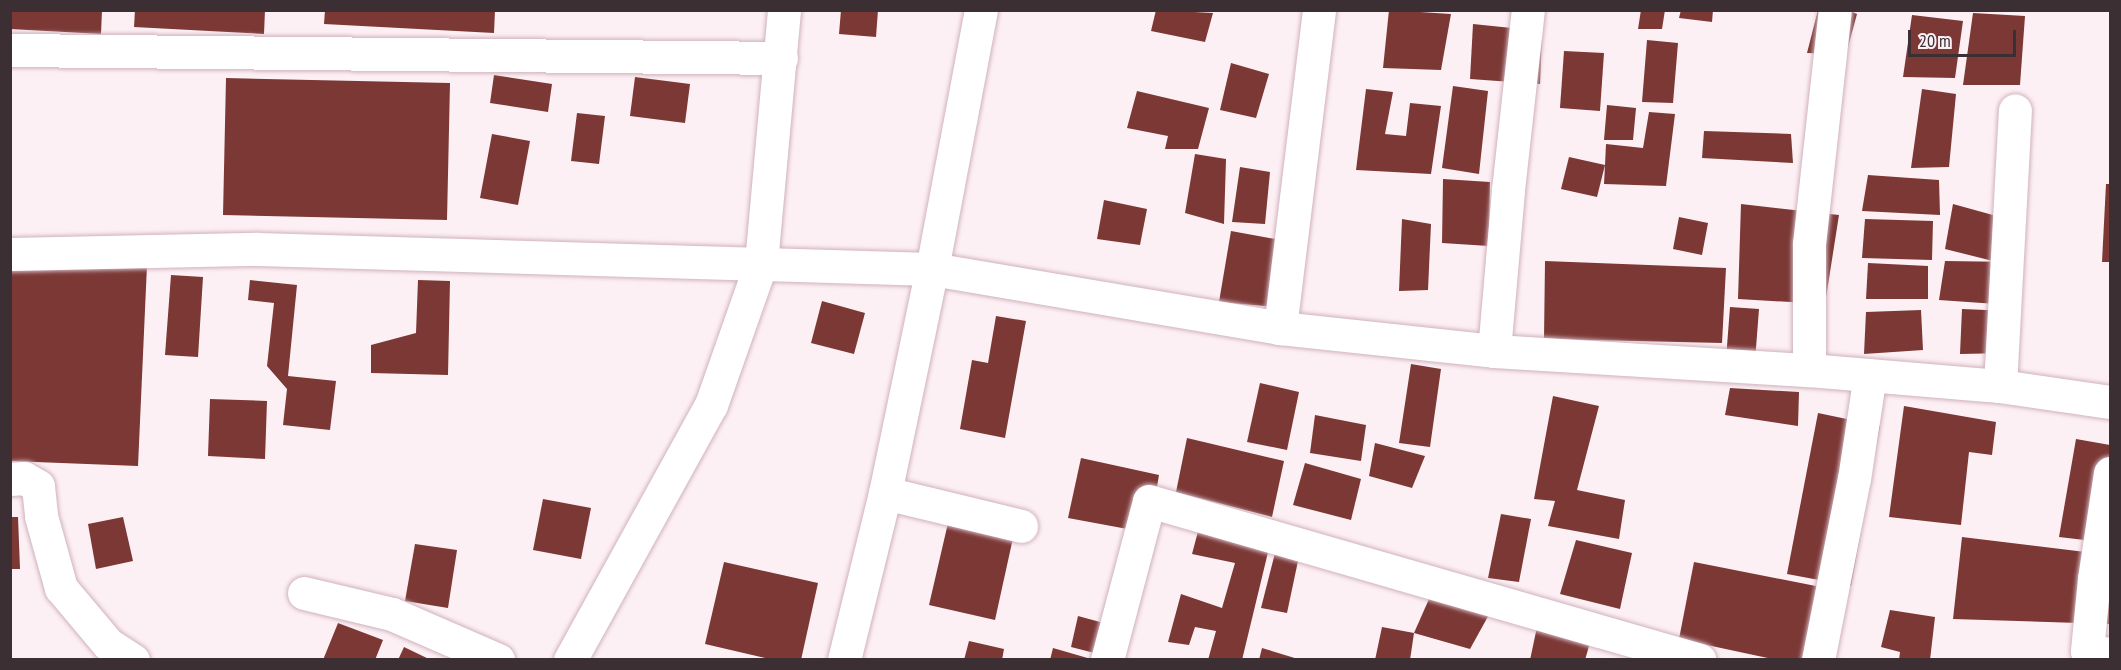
<!DOCTYPE html>
<style>
body{margin:0}
#map{position:relative;width:2121px;height:670px;overflow:hidden;background:#fdf0f5;font-family:"PT Sans Narrow",sans-serif}
div>[style]{position:absolute}
.building>*{inset:0;background:#7b3835}
.roads{filter:drop-shadow(0 0 2px #d0b2bc) drop-shadow(0 0 2px #d0b2bc)}
.minor>*{height:33px;margin:-16.5px;padding:0 16.5px;transform-origin:16.5px;border-radius:16.5px;background:#fff}
span{translate:-50% -50%;white-space:nowrap;text-align:center;line-height:1.15;-webkit-text-stroke:6px #fdf0f5;paint-order:stroke}
.frame{position:absolute;inset:0;border:12px solid #3b2f33;pointer-events:none}
.scale{position:absolute;left:1908px;top:30px;width:108px;height:27px;box-sizing:border-box;border:3px solid #3b2f33;border-top:0;padding-left:8px;font-size:18px;line-height:21px;white-space:nowrap;color:#3b2f33;-webkit-text-stroke:4px #fdf0f5;paint-order:stroke}
</style>
<div id="map">
<div class="building">
<div style="clip-path:polygon(10px 10px,102px 10px,101px 34px,10px 29px)"></div>
<div style="clip-path:polygon(135px 10px,265px 10px,264px 34px,134px 27px)"></div>
<div style="clip-path:polygon(325px 10px,495px 10px,494px 33px,324px 24px)"></div>
<div style="clip-path:polygon(841px 10px,878px 10px,876px 37px,839px 34px)"></div>
<div style="clip-path:polygon(1156px 10px,1213px 13px,1205px 42px,1151px 31px)"></div>
<div style="clip-path:polygon(1389px 10px,1451px 14px,1441px 70px,1383px 68px)"></div>
<div style="clip-path:polygon(1641px 10px,1665px 10px,1662px 29px,1638px 29px)"></div>
<div style="clip-path:polygon(1681px 10px,1713px 10px,1712px 22px,1679px 18px)"></div>
<div style="clip-path:polygon(1818px 10px,1847px 10px,1857px 14px,1846px 54px,1807px 53px)"></div>
<div style="clip-path:polygon(1973px 13px,2025px 16px,2020px 85px,1963px 85px)"></div>
<div style="clip-path:polygon(1912px 15px,1963px 21px,1955px 78px,1903px 77px)"></div>
<div style="clip-path:polygon(1473px 24px,1542px 31px,1540px 84px,1470px 79px)"></div>
<div style="clip-path:polygon(1647px 40px,1678px 43px,1673px 103px,1642px 102px)"></div>
<div style="clip-path:polygon(1564px 51px,1604px 53px,1600px 111px,1560px 108px)"></div>
<div style="clip-path:polygon(1231px 63px,1269px 74px,1256px 118px,1220px 110px)"></div>
<div style="clip-path:polygon(494px 75px,552px 84px,548px 112px,490px 103px)"></div>
<div style="clip-path:polygon(635px 77px,690px 84px,685px 123px,630px 116px)"></div>
<div style="clip-path:polygon(226px 78px,450px 83px,447px 220px,223px 215px)"></div>
<div style="clip-path:polygon(1453px 86px,1488px 91px,1479px 174px,1442px 168px)"></div>
<div style="clip-path:polygon(1366px 89px,1393px 92px,1385px 134px,1406px 136px,1410px 103px,1441px 106px,1431px 174px,1356px 170px)"></div>
<div style="clip-path:polygon(1922px 89px,1956px 94px,1949px 167px,1911px 168px)"></div>
<div style="clip-path:polygon(1137px 91px,1209px 108px,1198px 149px,1165px 149px,1168px 136px,1127px 128px)"></div>
<div style="clip-path:polygon(1607px 105px,1636px 108px,1633px 140px,1604px 140px)"></div>
<div style="clip-path:polygon(1649px 112px,1675px 114px,1666px 186px,1604px 184px,1605px 165px,1597px 197px,1561px 189px,1569px 157px,1605px 165px,1606px 144px,1643px 148px)"></div>
<div style="clip-path:polygon(577px 113px,605px 116px,599px 164px,571px 161px)"></div>
<div style="clip-path:polygon(1704px 131px,1791px 134px,1793px 163px,1702px 158px)"></div>
<div style="clip-path:polygon(492px 134px,530px 141px,518px 205px,480px 198px)"></div>
<div style="clip-path:polygon(1195px 154px,1226px 159px,1224px 224px,1185px 213px)"></div>
<div style="clip-path:polygon(1240px 167px,1270px 172px,1265px 224px,1232px 222px)"></div>
<div style="clip-path:polygon(1868px 175px,1939px 180px,1940px 215px,1862px 211px)"></div>
<div style="clip-path:polygon(1443px 179px,1490px 182px,1489px 246px,1442px 243px)"></div>
<div style="clip-path:polygon(2106px 184px,2110px 184px,2110px 262px,2102px 262px)"></div>
<div style="clip-path:polygon(1104px 200px,1147px 209px,1140px 245px,1097px 239px)"></div>
<div style="clip-path:polygon(1741px 204px,1839px 215px,1825px 304px,1738px 299px)"></div>
<div style="clip-path:polygon(1953px 204px,2000px 217px,1993px 261px,1945px 249px)"></div>
<div style="clip-path:polygon(1679px 217px,1708px 223px,1702px 255px,1673px 249px)"></div>
<div style="clip-path:polygon(1402px 219px,1431px 224px,1428px 290px,1399px 291px)"></div>
<div style="clip-path:polygon(1865px 219px,1933px 221px,1932px 260px,1862px 258px)"></div>
<div style="clip-path:polygon(1231px 231px,1286px 241px,1274px 307px,1219px 302px)"></div>
<div style="clip-path:polygon(1545px 261px,1726px 268px,1722px 343px,1544px 339px)"></div>
<div style="clip-path:polygon(1945px 261px,2014px 262px,2011px 305px,1939px 300px)"></div>
<div style="clip-path:polygon(1868px 263px,1928px 266px,1928px 299px,1866px 299px)"></div>
<div style="clip-path:polygon(147px 265px,138px 466px,10px 461px,10px 268px)"></div>
<div style="clip-path:polygon(171px 275px,203px 277px,198px 357px,165px 355px)"></div>
<div style="clip-path:polygon(250px 280px,297px 285px,288px 376px,336px 381px,330px 430px,283px 425px,287px 389px,267px 366px,274px 303px,248px 300px)"></div>
<div style="clip-path:polygon(418px 280px,450px 281px,448px 375px,371px 373px,371px 345px,416px 333px)"></div>
<div style="clip-path:polygon(822px 301px,865px 313px,854px 354px,811px 343px)"></div>
<div style="clip-path:polygon(1730px 307px,1759px 309px,1755px 361px,1726px 359px)"></div>
<div style="clip-path:polygon(1962px 309px,2010px 311px,2008px 353px,1960px 354px)"></div>
<div style="clip-path:polygon(1921px 310px,1923px 350px,1864px 354px,1866px 312px)"></div>
<div style="clip-path:polygon(996px 316px,1026px 321px,1005px 438px,960px 429px,972px 360px,988px 363px)"></div>
<div style="clip-path:polygon(1411px 364px,1441px 369px,1430px 447px,1399px 443px)"></div>
<div style="clip-path:polygon(1260px 383px,1299px 392px,1287px 450px,1247px 442px)"></div>
<div style="clip-path:polygon(1730px 388px,1799px 392px,1798px 426px,1725px 415px)"></div>
<div style="clip-path:polygon(1553px 396px,1599px 406px,1577px 490px,1625px 500px,1619px 539px,1548px 526px,1555px 501px,1534px 499px)"></div>
<div style="clip-path:polygon(210px 399px,267px 401px,265px 459px,208px 456px)"></div>
<div style="clip-path:polygon(1904px 406px,1996px 422px,1992px 455px,1969px 452px,1961px 525px,1889px 517px)"></div>
<div style="clip-path:polygon(1818px 413px,1880px 426px,1851px 586px,1787px 574px)"></div>
<div style="clip-path:polygon(1315px 415px,1366px 425px,1361px 461px,1310px 453px)"></div>
<div style="clip-path:polygon(1187px 438px,1284px 461px,1272px 517px,1176px 492px)"></div>
<div style="clip-path:polygon(2076px 439px,2110px 445px,2110px 543px,2059px 537px)"></div>
<div style="clip-path:polygon(1375px 443px,1425px 456px,1412px 488px,1369px 476px)"></div>
<div style="clip-path:polygon(1081px 458px,1159px 475px,1149px 533px,1068px 518px)"></div>
<div style="clip-path:polygon(1305px 463px,1361px 479px,1351px 520px,1293px 505px)"></div>
<div style="clip-path:polygon(543px 499px,591px 508px,581px 559px,533px 550px)"></div>
<div style="clip-path:polygon(1501px 514px,1531px 519px,1519px 582px,1488px 578px)"></div>
<div style="clip-path:polygon(10px 517px,18px 517px,20px 569px,10px 569px)"></div>
<div style="clip-path:polygon(123px 517px,133px 561px,96px 569px,88px 524px)"></div>
<div style="clip-path:polygon(948px 523px,1013px 538px,995px 620px,929px 605px)"></div>
<div style="clip-path:polygon(1200px 524px,1270px 544px,1242px 660px,1208px 660px,1216px 631px,1195px 627px,1189px 645px,1168px 642px,1181px 594px,1222px 608px,1235px 563px,1192px 554px)"></div>
<div style="clip-path:polygon(1962px 537px,2110px 555px,2110px 624px,1953px 619px)"></div>
<div style="clip-path:polygon(1576px 540px,1632px 553px,1620px 609px,1560px 594px)"></div>
<div style="clip-path:polygon(415px 544px,457px 550px,448px 608px,405px 601px)"></div>
<div style="clip-path:polygon(1275px 553px,1298px 561px,1287px 613px,1261px 608px)"></div>
<div style="clip-path:polygon(724px 562px,818px 583px,801px 660px,774px 660px,705px 644px)"></div>
<div style="clip-path:polygon(1694px 562px,1846px 592px,1834px 660px,1777px 660px,1679px 639px)"></div>
<div style="clip-path:polygon(1429px 599px,1491px 611px,1470px 649px,1414px 633px)"></div>
<div style="clip-path:polygon(1890px 610px,1935px 617px,1930px 660px,1899px 660px,1900px 652px,1881px 647px)"></div>
<div style="clip-path:polygon(1078px 616px,1122px 628px,1114px 658px,1071px 647px)"></div>
<div style="clip-path:polygon(338px 623px,383px 640px,375px 660px,323px 660px)"></div>
<div style="clip-path:polygon(1382px 627px,1414px 633px,1410px 660px,1375px 660px)"></div>
<div style="clip-path:polygon(1537px 627px,1591px 639px,1585px 660px,1530px 660px)"></div>
<div style="clip-path:polygon(969px 641px,1004px 649px,1002px 660px,964px 660px)"></div>
<div style="clip-path:polygon(404px 647px,431px 660px,398px 660px)"></div>
<div style="clip-path:polygon(1053px 648px,1091px 659px,1091px 660px,1050px 660px)"></div>
<div style="clip-path:polygon(1262px 648px,1298px 659px,1297px 660px,1259px 660px)"></div>
</div>
<div class="roads">
<div class="minor">
<div style="left:10px;top:50px;width:771px;rotate:0.59deg"></div>
<div style="left:10px;top:254px;width:248px;rotate:-1.2deg"></div>
<div style="left:258px;top:249px;width:674px;rotate:1.7deg"></div>
<div style="left:932px;top:269px;width:353px;rotate:9.6deg"></div>
<div style="left:1280px;top:328px;width:215px;rotate:6.1deg"></div>
<div style="left:1494px;top:351px;width:316px;rotate:3.5deg"></div>
<div style="left:1809px;top:370px;width:192px;rotate:4.8deg"></div>
<div style="left:2000px;top:386px;width:111px;rotate:8.3deg"></div>
<div style="left:1280px;top:328px;width:320px;rotate:-83deg"></div>
<div style="left:1494px;top:351px;width:162px;rotate:-85deg"></div>
<div style="left:1508px;top:190px;width:181px;rotate:-83.7deg"></div>
<div style="left:1809px;top:370px;width:126px;rotate:-90deg"></div>
<div style="left:1809px;top:244px;width:235px;rotate:-83.7deg"></div>
<div style="left:2000px;top:386px;width:276px;rotate:-86.9deg"></div>
<div style="left:2110px;top:473px;width:107px;rotate:98.6deg"></div>
<div style="left:2094px;top:579px;width:72px;rotate:95.6deg"></div>
<div style="left:2087px;top:651px;width:23px;rotate:7deg"></div>
<div style="left:10px;top:479px;width:14px;rotate:-4deg"></div>
<div style="left:24px;top:478px;width:16px;rotate:30deg"></div>
<div style="left:38px;top:486px;width:30px;rotate:84deg"></div>
<div style="left:41px;top:516px;width:75px;rotate:74.5deg"></div>
<div style="left:61px;top:588px;width:73px;rotate:50deg"></div>
<div style="left:108px;top:644px;width:30px;rotate:33deg"></div>
<div style="left:885px;top:493px;width:140px;rotate:13.6deg"></div>
<div style="left:304px;top:593px;width:90px;rotate:13.4deg"></div>
<div style="left:392px;top:614px;width:116px;rotate:23.5deg"></div>
<div style="left:570px;top:660px;width:291px;rotate:-61.1deg"></div>
<div style="left:711px;top:405px;width:151px;rotate:-70.6deg"></div>
<div style="left:761px;top:263px;width:254px;rotate:-84.8deg"></div>
<div style="left:844px;top:660px;width:172px;rotate:-76.2deg"></div>
<div style="left:885px;top:493px;width:229px;rotate:-78.2deg"></div>
<div style="left:932px;top:269px;width:264px;rotate:-79.3deg"></div>
<div style="left:1107px;top:660px;width:164px;rotate:-75.2deg"></div>
<div style="left:1149px;top:501px;width:573px;rotate:16.1deg"></div>
<div style="left:1818px;top:660px;width:185px;rotate:-78.8deg"></div>
<div style="left:1854px;top:479px;width:105px;rotate:-81.3deg"></div>
</div>
</div>
<div class="frame"></div>
<div class="scale">20 m</div>
</div>
